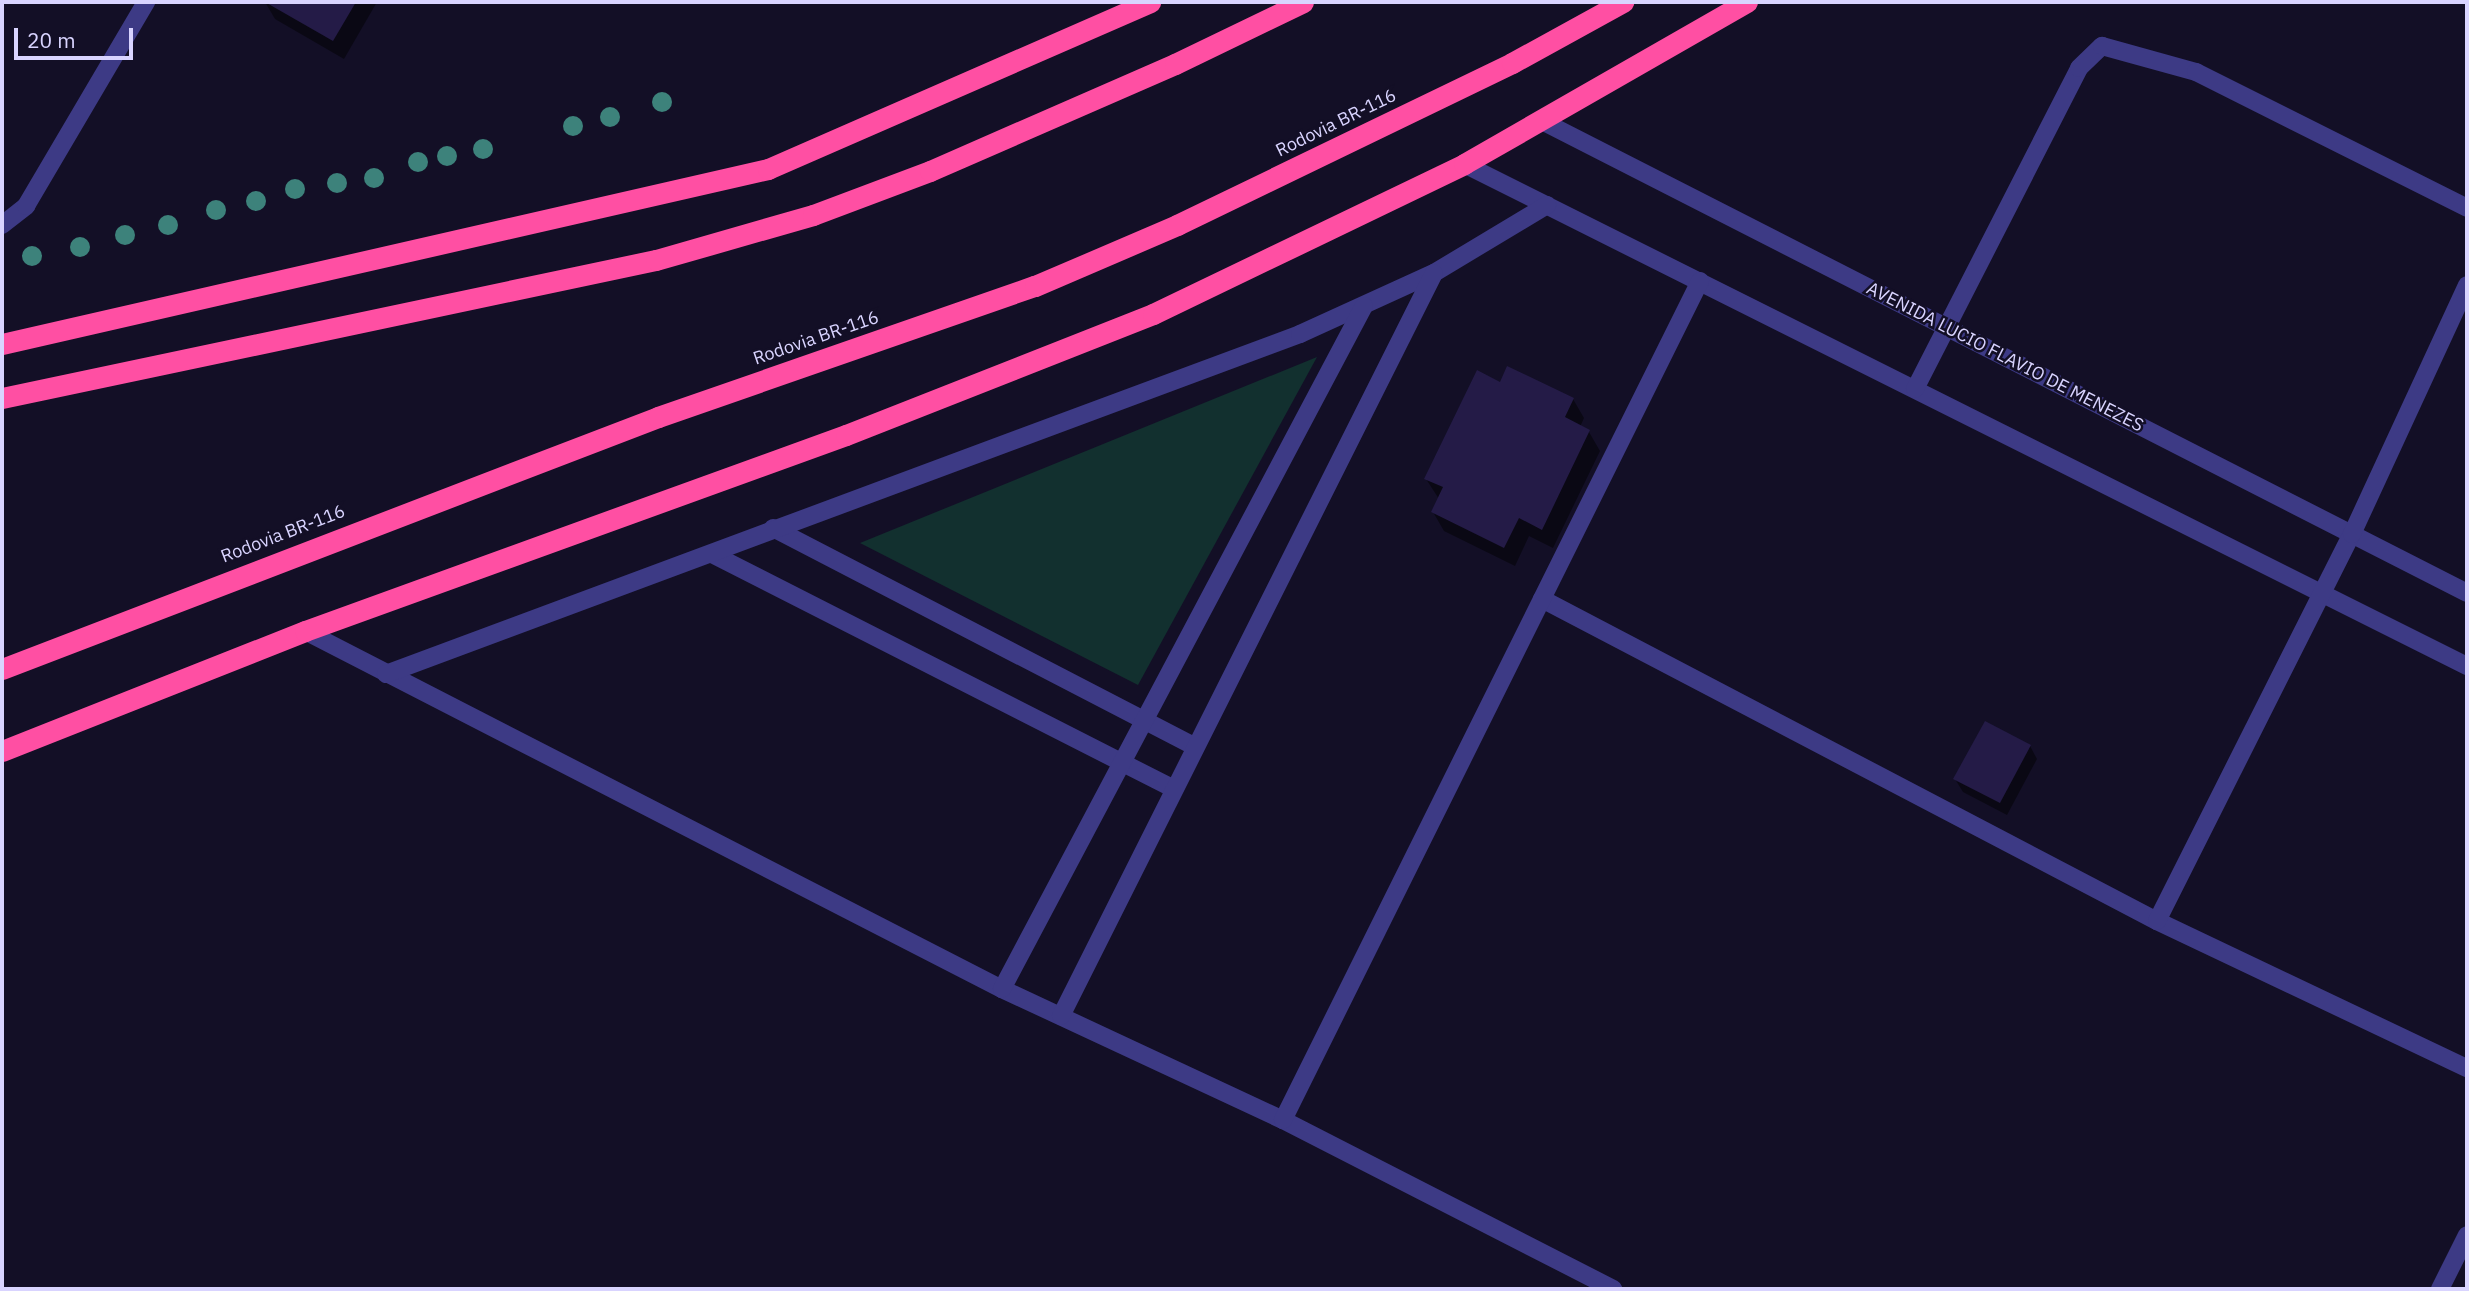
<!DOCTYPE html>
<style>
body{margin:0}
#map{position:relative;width:2469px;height:1291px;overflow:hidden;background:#130f26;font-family:"IBM Plex Sans",sans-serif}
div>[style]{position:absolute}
.green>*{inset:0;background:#12302f}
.shadow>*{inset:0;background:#0007}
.building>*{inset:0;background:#241b47}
.minor>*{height:18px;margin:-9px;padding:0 9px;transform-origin:9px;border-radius:9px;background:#3d3a85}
.highway>*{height:21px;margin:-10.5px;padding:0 10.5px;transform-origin:10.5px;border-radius:10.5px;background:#ff4fa3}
.trees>*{width:20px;height:20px;margin:-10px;border-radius:50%;background:#3d827b}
span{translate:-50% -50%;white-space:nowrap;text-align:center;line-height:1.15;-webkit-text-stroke:5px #130f26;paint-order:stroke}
.street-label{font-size:18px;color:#d9d4ff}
.frame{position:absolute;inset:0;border:4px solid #d9d4ff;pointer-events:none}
.scale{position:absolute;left:14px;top:28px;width:119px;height:32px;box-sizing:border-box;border:4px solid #d9d4ff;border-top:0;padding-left:9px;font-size:21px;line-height:24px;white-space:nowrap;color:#d9d4ff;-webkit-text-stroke:5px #130f26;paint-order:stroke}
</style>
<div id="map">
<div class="green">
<div style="clip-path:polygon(1317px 357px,1138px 685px,860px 543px)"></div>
</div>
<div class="shadow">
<div style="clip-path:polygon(265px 2px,377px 2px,344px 59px,275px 19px)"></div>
<div style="clip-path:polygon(1501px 384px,1573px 399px,1584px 418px,1580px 427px,1589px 432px,1600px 451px,1553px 548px,1529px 536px,1515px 566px,1444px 531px,1433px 512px,1439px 499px,1426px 479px)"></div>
<div style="clip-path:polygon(2030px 746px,2037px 759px,2007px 815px,1963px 792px,1955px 779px)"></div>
</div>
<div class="building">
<div style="clip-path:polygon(265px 2px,356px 2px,333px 41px)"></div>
<div style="clip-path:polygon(1507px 366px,1574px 398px,1565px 417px,1590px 430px,1542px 530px,1519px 518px,1504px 548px,1431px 512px,1443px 487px,1424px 479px,1477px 370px,1500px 382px)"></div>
<div style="clip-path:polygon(1985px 721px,2031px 745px,2000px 803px,1953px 779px)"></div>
</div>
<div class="minor">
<div style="left:1542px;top:121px;width:1038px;rotate:27.03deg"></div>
<div style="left:1464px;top:164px;width:1122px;rotate:26.59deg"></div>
<div style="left:2px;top:225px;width:31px;rotate:-38deg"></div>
<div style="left:26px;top:206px;width:237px;rotate:-59.5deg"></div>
<div style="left:1915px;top:389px;width:360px;rotate:-62.9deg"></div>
<div style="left:2079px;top:68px;width:32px;rotate:-44deg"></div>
<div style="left:2102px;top:46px;width:98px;rotate:15.5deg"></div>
<div style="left:2196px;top:72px;width:303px;rotate:26.6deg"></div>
<div style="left:773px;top:528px;width:475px;rotate:27.4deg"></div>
<div style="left:712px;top:554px;width:518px;rotate:26.96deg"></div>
<div style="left:1542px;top:599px;width:694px;rotate:27.64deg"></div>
<div style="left:2157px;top:921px;width:343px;rotate:25.4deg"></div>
<div style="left:305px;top:631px;width:784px;rotate:27.19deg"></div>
<div style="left:1002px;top:989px;width:310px;rotate:25deg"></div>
<div style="left:1283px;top:1120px;width:371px;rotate:27.1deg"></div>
<div style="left:386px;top:674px;width:975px;rotate:-20.4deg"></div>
<div style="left:1300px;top:334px;width:147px;rotate:-24.5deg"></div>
<div style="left:1434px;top:273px;width:132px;rotate:-31deg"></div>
<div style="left:2157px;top:921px;width:433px;rotate:-63.3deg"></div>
<div style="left:2352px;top:534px;width:274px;rotate:-65.2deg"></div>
<div style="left:1002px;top:989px;width:773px;rotate:-62.08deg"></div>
<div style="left:1061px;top:1016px;width:831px;rotate:-63.34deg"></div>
<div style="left:1283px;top:1120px;width:937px;rotate:-63.57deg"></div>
<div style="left:2440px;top:1289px;width:60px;rotate:-63.4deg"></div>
</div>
<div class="highway">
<div style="left:2px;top:344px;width:786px;rotate:-12.87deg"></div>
<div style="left:768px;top:169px;width:417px;rotate:-23.6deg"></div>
<div style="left:2px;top:398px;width:668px;rotate:-11.92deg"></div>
<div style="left:656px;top:260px;width:163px;rotate:-16deg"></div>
<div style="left:813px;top:215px;width:125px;rotate:-20.6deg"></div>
<div style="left:930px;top:171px;width:267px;rotate:-23.6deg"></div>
<div style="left:1175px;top:64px;width:142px;rotate:-25.8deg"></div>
<div style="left:2px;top:669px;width:703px;rotate:-21.01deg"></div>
<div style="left:658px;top:417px;width:399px;rotate:-19.2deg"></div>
<div style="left:1035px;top:286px;width:155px;rotate:-23.2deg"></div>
<div style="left:1177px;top:225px;width:372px;rotate:-25.8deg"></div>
<div style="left:1512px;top:63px;width:127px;rotate:-28.8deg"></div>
<div style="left:2px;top:751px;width:326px;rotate:-21.6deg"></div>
<div style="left:305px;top:631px;width:575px;rotate:-19.92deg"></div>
<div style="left:846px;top:435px;width:330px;rotate:-21.5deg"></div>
<div style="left:1153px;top:314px;width:345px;rotate:-25.7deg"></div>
<div style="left:1464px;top:164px;width:326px;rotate:-29.8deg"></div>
</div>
<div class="trees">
<div style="left:662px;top:102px"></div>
<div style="left:610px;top:117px"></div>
<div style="left:573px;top:126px"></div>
<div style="left:483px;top:149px"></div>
<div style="left:447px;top:156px"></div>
<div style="left:418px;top:162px"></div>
<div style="left:374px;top:178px"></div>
<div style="left:337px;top:183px"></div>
<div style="left:295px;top:189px"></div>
<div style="left:256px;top:201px"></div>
<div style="left:216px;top:210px"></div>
<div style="left:168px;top:225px"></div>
<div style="left:125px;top:235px"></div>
<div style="left:80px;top:247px"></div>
<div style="left:32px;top:256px"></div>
</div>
<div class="street-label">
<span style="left:1336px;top:123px;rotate:-26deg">Rodovia BR-116</span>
<span style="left:816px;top:338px;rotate:-19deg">Rodovia BR-116</span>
<span style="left:2005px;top:357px;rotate:27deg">AVENIDA LUCIO FLAVIO DE MENEZES</span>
<span style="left:283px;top:534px;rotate:-21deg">Rodovia BR-116</span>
</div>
<div class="frame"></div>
<div class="scale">20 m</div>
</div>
